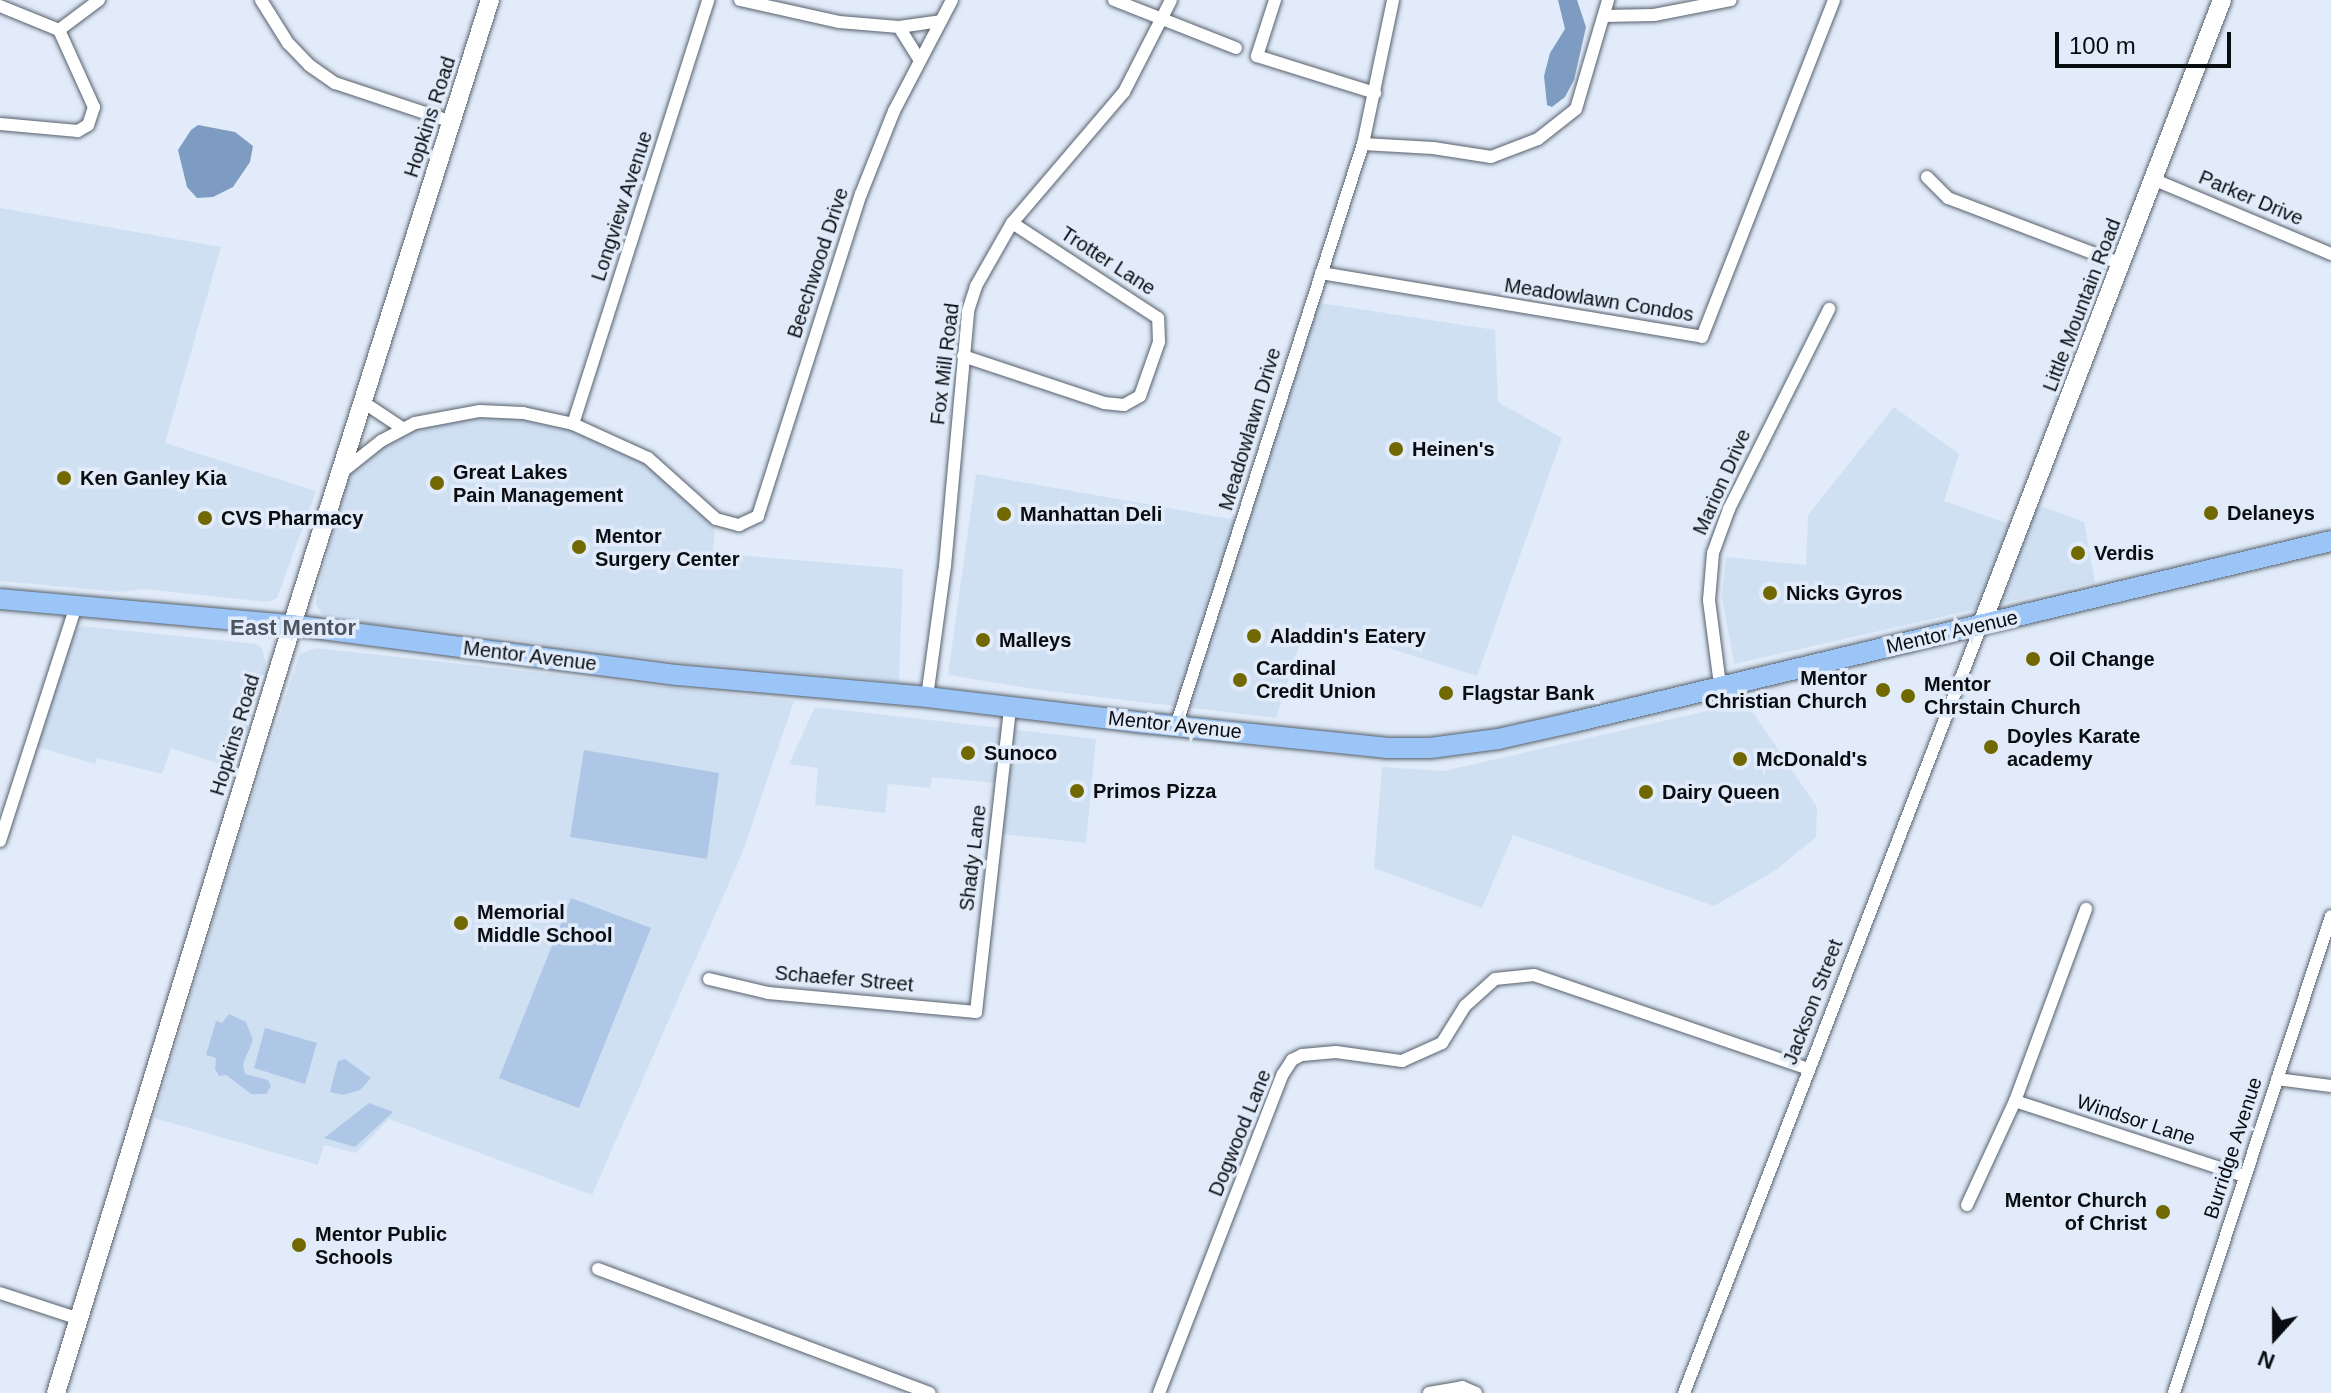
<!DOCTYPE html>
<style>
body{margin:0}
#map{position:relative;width:2331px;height:1393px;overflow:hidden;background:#e1ebf9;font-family:Helvetica,sans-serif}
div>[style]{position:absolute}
.built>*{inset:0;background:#d0e0f3}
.green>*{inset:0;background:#aec7e6}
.water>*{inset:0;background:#7e9cc1}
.roads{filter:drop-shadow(0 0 2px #57616c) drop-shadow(0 0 2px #57616c)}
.street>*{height:12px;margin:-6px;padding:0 6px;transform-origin:6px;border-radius:6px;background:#fff}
.secondary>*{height:18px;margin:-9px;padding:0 9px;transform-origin:9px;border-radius:9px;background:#fff}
.primary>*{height:20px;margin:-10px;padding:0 10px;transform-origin:10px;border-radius:10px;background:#9bc5f7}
.dots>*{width:22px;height:22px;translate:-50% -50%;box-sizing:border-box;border:4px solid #e1ebf9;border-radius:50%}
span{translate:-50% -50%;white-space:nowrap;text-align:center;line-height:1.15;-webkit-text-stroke:7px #e1ebf9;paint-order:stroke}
.street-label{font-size:20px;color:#090d11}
.poi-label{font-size:20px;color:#090d11;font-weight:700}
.left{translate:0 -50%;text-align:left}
.right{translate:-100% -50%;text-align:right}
.neighbourhood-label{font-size:22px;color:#4b545f;font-weight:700}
.north{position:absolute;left:2235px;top:1297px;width:80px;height:80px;-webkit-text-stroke:6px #e1ebf9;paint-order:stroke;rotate:201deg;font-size:22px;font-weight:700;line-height:32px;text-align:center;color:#090d11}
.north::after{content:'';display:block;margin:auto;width:28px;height:36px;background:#090d11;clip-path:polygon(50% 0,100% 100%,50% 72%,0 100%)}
.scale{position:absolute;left:2055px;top:32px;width:176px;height:36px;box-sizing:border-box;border:4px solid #090d11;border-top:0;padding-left:10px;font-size:24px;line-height:28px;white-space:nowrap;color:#090d11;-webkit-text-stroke:6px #e1ebf9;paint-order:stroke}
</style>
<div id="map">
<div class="built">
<div style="clip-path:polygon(0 208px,221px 247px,165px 443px,316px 491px,277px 598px,268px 602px,144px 589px,121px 592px,0 581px)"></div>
<div style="clip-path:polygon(1307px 301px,1495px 330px,1498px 402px,1562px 438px,1477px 676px,1307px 622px,1276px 718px,1040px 690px,948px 675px,976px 474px,1236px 520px)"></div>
<div style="clip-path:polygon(1894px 407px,1959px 454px,1944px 501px,2006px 523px,2041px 506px,2084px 522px,2095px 582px,1734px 664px,1722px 597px,1726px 557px,1806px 565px,1808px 515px)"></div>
<div style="clip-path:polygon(498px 417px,535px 420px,570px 429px,646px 464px,715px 526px,713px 553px,903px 569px,899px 682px,687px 663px,458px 632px,330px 620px,322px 614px,316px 605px,317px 593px,346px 484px,353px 472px,395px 438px,419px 427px,467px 418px)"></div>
<div style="clip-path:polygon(81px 626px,256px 644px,262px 648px,266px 665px,235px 769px,171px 748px,162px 774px,97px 758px,95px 764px,35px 746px,74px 633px)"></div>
<div style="clip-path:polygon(316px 648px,794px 701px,743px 851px,592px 1195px,389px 1119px,356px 1153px,324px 1145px,318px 1165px,154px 1118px,236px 845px,300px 654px)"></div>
<div style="clip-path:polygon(1746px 702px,1817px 807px,1816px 837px,1776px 870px,1714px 906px,1513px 835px,1482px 908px,1374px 868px,1382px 767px,1444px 771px)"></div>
<div style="clip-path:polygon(815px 707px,1096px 739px,1086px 843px,1002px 834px,1007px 784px,932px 777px,930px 788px,888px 784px,885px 813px,815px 805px,818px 768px,789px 764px)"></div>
</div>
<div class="green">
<div style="clip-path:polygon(584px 750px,719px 773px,707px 859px,570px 837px)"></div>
<div style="clip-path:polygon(571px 898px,651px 928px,579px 1108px,499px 1078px)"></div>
<div style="clip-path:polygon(229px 1014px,246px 1022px,253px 1040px,243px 1064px,245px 1074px,268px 1080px,271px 1086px,266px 1094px,251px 1094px,226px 1075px,219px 1076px,215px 1069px,216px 1058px,206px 1055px,216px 1021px,222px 1023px)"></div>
<div style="clip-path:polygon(265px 1028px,317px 1043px,305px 1084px,254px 1068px)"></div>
<div style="clip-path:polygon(345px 1059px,371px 1078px,360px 1090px,343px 1095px,330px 1092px,338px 1061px)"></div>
<div style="clip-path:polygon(369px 1103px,393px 1112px,355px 1147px,324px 1138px)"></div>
</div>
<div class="water">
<div style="clip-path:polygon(1558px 0,1577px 0,1586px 27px,1574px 80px,1565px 97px,1552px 107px,1547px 105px,1544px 76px,1550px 53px,1565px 29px)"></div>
<div style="clip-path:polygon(198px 125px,235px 132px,253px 146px,250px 162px,233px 187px,213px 197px,197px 198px,187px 187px,178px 150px,191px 130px)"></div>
</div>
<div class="roads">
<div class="street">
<div style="left:261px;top:0;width:51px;rotate:57.9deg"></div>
<div style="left:288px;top:43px;width:30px;rotate:46deg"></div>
<div style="left:309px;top:65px;width:32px;rotate:35deg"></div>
<div style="left:335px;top:83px;width:123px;rotate:18.4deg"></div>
<div style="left:740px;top:0;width:101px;rotate:12.5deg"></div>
<div style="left:839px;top:22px;width:60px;rotate:4.8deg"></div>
<div style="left:899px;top:27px;width:42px;rotate:-8.1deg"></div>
<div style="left:1114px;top:0;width:131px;rotate:21.5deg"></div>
<div style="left:1275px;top:0;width:59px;rotate:107.8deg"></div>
<div style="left:1257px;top:56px;width:124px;rotate:17.4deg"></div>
<div style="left:0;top:6px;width:64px;rotate:22.1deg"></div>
<div style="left:59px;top:30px;width:85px;rotate:65.6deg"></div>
<div style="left:94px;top:107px;width:19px;rotate:108deg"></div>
<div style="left:88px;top:125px;width:12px;rotate:149deg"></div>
<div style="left:78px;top:131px;width:78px;rotate:-174.9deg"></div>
<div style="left:1604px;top:16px;width:50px;rotate:-1.1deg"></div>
<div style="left:1654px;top:15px;width:78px;rotate:-11deg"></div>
<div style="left:899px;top:27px;width:39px;rotate:58deg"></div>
<div style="left:59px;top:30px;width:50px;rotate:-36.9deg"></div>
<div style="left:1363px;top:144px;width:70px;rotate:3.3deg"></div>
<div style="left:1433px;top:148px;width:59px;rotate:8.8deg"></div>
<div style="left:1491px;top:157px;width:50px;rotate:-21deg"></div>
<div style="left:1538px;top:139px;width:48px;rotate:-38.3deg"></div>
<div style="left:1576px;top:109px;width:114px;rotate:-73.6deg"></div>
<div style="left:1927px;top:177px;width:30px;rotate:45deg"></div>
<div style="left:1948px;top:198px;width:186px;rotate:20.8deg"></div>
<div style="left:2155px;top:180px;width:191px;rotate:22.8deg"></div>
<div style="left:1321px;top:273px;width:386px;rotate:9.5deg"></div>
<div style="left:1702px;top:337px;width:362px;rotate:-68.6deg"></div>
<div style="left:963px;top:356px;width:149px;rotate:18.4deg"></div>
<div style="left:1104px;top:403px;width:20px;rotate:6deg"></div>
<div style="left:1124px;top:405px;width:18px;rotate:-29deg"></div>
<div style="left:1140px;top:396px;width:57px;rotate:-70.6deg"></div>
<div style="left:1159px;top:342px;width:24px;rotate:-92deg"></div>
<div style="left:1158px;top:318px;width:174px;rotate:-146.9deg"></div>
<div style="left:363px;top:402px;width:47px;rotate:33.7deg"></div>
<div style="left:573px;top:424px;width:445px;rotate:-72.3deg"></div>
<div style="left:342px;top:472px;width:50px;rotate:-38.5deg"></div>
<div style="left:381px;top:441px;width:38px;rotate:-28deg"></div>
<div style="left:415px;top:423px;width:66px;rotate:-10.5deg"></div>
<div style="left:480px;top:411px;width:43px;rotate:2.7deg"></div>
<div style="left:523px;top:413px;width:51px;rotate:12.4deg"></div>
<div style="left:573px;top:424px;width:82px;rotate:24.4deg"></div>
<div style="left:648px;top:458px;width:91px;rotate:41.9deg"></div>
<div style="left:716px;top:519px;width:24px;rotate:15deg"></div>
<div style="left:739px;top:525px;width:21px;rotate:-25deg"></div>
<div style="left:758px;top:516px;width:338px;rotate:-72.3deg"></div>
<div style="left:861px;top:194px;width:89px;rotate:-68.3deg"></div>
<div style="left:894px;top:111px;width:125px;rotate:-62.4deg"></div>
<div style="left:1720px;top:685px;width:86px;rotate:-97.4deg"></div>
<div style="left:1709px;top:600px;width:47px;rotate:-85.1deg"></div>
<div style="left:1713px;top:553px;width:47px;rotate:-70deg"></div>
<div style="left:1729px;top:509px;width:224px;rotate:-63.4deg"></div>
<div style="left:927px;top:697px;width:132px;rotate:-82.2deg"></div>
<div style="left:945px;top:566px;width:256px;rotate:-84.8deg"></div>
<div style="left:968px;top:311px;width:26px;rotate:-72deg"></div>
<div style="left:976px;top:286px;width:73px;rotate:-60.3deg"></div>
<div style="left:1012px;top:223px;width:172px;rotate:-49.5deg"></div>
<div style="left:1124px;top:92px;width:103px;rotate:-62.9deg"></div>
<div style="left:1176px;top:726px;width:611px;rotate:-72.19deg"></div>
<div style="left:1363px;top:144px;width:147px;rotate:-78.2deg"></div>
<div style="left:0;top:841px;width:248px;rotate:-72.1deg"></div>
<div style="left:709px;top:979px;width:61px;rotate:13.3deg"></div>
<div style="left:768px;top:993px;width:209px;rotate:5.2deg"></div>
<div style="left:976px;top:1012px;width:306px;rotate:-83.6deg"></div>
<div style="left:2277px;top:1079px;width:54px;rotate:7.4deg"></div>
<div style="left:2015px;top:1101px;width:242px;rotate:18.1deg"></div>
<div style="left:1967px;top:1205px;width:115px;rotate:-65.2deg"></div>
<div style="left:2015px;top:1101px;width:205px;rotate:-69.7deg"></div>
<div style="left:598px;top:1269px;width:354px;rotate:20.5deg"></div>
<div style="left:0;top:1293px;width:83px;rotate:18.2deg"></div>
<div style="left:1159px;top:1393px;width:342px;rotate:-68.8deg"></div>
<div style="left:1283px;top:1074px;width:17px;rotate:-57deg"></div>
<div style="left:1292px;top:1060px;width:11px;rotate:-27deg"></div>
<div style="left:1302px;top:1055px;width:34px;rotate:-5deg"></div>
<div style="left:1336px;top:1052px;width:67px;rotate:7.8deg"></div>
<div style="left:1402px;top:1061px;width:44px;rotate:-24.2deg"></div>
<div style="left:1442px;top:1043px;width:44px;rotate:-58.1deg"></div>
<div style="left:1465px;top:1006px;width:40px;rotate:-42deg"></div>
<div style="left:1495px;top:979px;width:39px;rotate:-6deg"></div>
<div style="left:1534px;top:975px;width:290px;rotate:18.9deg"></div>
<div style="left:1429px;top:1393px;width:34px;rotate:-10deg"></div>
<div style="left:1462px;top:1387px;width:15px;rotate:23deg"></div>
<div style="left:1684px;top:1393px;width:822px;rotate:-68.83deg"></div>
<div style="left:2174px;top:1393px;width:502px;rotate:-71.78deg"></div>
</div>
<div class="secondary">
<div style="left:1981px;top:626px;width:671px;rotate:-68.94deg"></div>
<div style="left:56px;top:1393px;width:820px;rotate:-72.91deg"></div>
<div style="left:297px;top:609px;width:639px;rotate:-72.42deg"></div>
</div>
<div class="primary">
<div style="left:0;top:599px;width:292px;rotate:5.1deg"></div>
<div style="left:291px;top:625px;width:389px;rotate:7.4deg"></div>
<div style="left:677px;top:675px;width:251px;rotate:5deg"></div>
<div style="left:927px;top:697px;width:210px;rotate:6.8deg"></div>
<div style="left:1136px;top:722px;width:251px;rotate:5.9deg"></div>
<div style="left:1386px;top:748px;width:44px"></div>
<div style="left:1430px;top:748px;width:69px;rotate:-7.5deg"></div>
<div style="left:1498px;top:739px;width:78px;rotate:-12.6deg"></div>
<div style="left:1574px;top:722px;width:778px;rotate:-13.45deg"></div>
</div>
</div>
<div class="dots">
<div style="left:1396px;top:449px;background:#716900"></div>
<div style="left:64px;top:478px;background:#716900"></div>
<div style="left:437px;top:483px;background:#716900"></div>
<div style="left:2211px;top:513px;background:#716900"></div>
<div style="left:1004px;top:514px;background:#716900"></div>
<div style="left:205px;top:518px;background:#716900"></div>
<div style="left:579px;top:547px;background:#716900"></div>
<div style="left:2078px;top:553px;background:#716900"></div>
<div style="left:1770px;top:593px;background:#716900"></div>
<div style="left:1254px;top:636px;background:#716900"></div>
<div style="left:983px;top:640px;background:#716900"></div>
<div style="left:2033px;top:659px;background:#716900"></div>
<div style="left:1240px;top:680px;background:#716900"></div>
<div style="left:1883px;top:690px;background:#716900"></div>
<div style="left:1446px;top:693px;background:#716900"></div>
<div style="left:1908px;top:696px;background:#716900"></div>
<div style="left:1991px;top:747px;background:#716900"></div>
<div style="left:968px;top:753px;background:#716900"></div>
<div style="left:1740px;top:759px;background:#716900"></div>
<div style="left:1077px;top:791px;background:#716900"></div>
<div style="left:1646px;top:792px;background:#716900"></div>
<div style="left:461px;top:923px;background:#716900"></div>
<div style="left:2163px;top:1212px;background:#716900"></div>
<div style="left:299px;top:1245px;background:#716900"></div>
</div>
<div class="street-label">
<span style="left:430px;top:117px;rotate:-72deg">Hopkins Road</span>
<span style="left:2251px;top:198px;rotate:23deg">Parker Drive</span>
<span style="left:622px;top:206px;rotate:-72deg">Longview Avenue</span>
<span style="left:1108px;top:261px;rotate:33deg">Trotter Lane</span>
<span style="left:818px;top:263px;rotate:-72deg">Beechwood Drive</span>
<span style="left:1599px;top:300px;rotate:9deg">Meadowlawn Condos</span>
<span style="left:2082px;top:305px;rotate:-69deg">Little Mountain Road</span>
<span style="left:945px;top:364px;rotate:-83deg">Fox Mill Road</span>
<span style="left:1250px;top:429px;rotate:-73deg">Meadowlawn Drive</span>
<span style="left:1722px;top:482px;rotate:-66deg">Marion Drive</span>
<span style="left:1952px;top:632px;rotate:-13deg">Mentor Avenue</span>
<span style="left:530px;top:656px;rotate:7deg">Mentor Avenue</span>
<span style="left:1175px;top:725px;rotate:6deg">Mentor Avenue</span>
<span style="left:235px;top:735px;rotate:-73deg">Hopkins Road</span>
<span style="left:973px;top:858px;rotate:-83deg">Shady Lane</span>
<span style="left:844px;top:979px;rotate:5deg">Schaefer Street</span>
<span style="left:1813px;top:1002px;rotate:-69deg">Jackson Street</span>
<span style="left:2136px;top:1120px;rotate:18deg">Windsor Lane</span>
<span style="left:1240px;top:1133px;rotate:-68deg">Dogwood Lane</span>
<span style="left:2233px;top:1148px;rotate:-72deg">Burridge Avenue</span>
</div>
<div class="poi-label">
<span class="left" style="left:1412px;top:449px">Heinen's</span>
<span class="left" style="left:453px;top:484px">Great Lakes<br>Pain Management</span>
<span class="left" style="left:80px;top:478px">Ken Ganley Kia</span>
<span class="left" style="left:2227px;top:513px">Delaneys</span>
<span class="left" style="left:1020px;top:514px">Manhattan Deli</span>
<span class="left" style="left:221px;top:518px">CVS Pharmacy</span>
<span class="left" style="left:595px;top:548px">Mentor<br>Surgery Center</span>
<span class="left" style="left:2094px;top:553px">Verdis</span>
<span class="left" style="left:1786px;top:593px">Nicks Gyros</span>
<span class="left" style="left:1270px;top:636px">Aladdin's Eatery</span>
<span class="left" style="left:999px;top:640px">Malleys</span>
<span class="left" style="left:2049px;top:659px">Oil Change</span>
<span class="left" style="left:1256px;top:680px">Cardinal<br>Credit Union</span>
<span class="right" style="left:1867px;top:690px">Mentor<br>Christian Church</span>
<span class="left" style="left:1924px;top:696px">Mentor<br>Chrstain Church</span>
<span class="left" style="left:1462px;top:693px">Flagstar Bank</span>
<span class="left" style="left:2007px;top:748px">Doyles Karate<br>academy</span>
<span class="left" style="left:984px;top:753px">Sunoco</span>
<span class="left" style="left:1756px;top:759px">McDonald's</span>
<span class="left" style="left:1093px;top:791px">Primos Pizza</span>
<span class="left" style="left:1662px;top:792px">Dairy Queen</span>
<span class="left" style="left:477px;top:924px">Memorial<br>Middle School</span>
<span class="right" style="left:2147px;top:1212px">Mentor Church<br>of Christ</span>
<span class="left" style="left:315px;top:1246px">Mentor Public<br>Schools</span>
</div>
<div class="neighbourhood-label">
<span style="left:293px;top:628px">East Mentor</span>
</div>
<div class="north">N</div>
<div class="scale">100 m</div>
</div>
